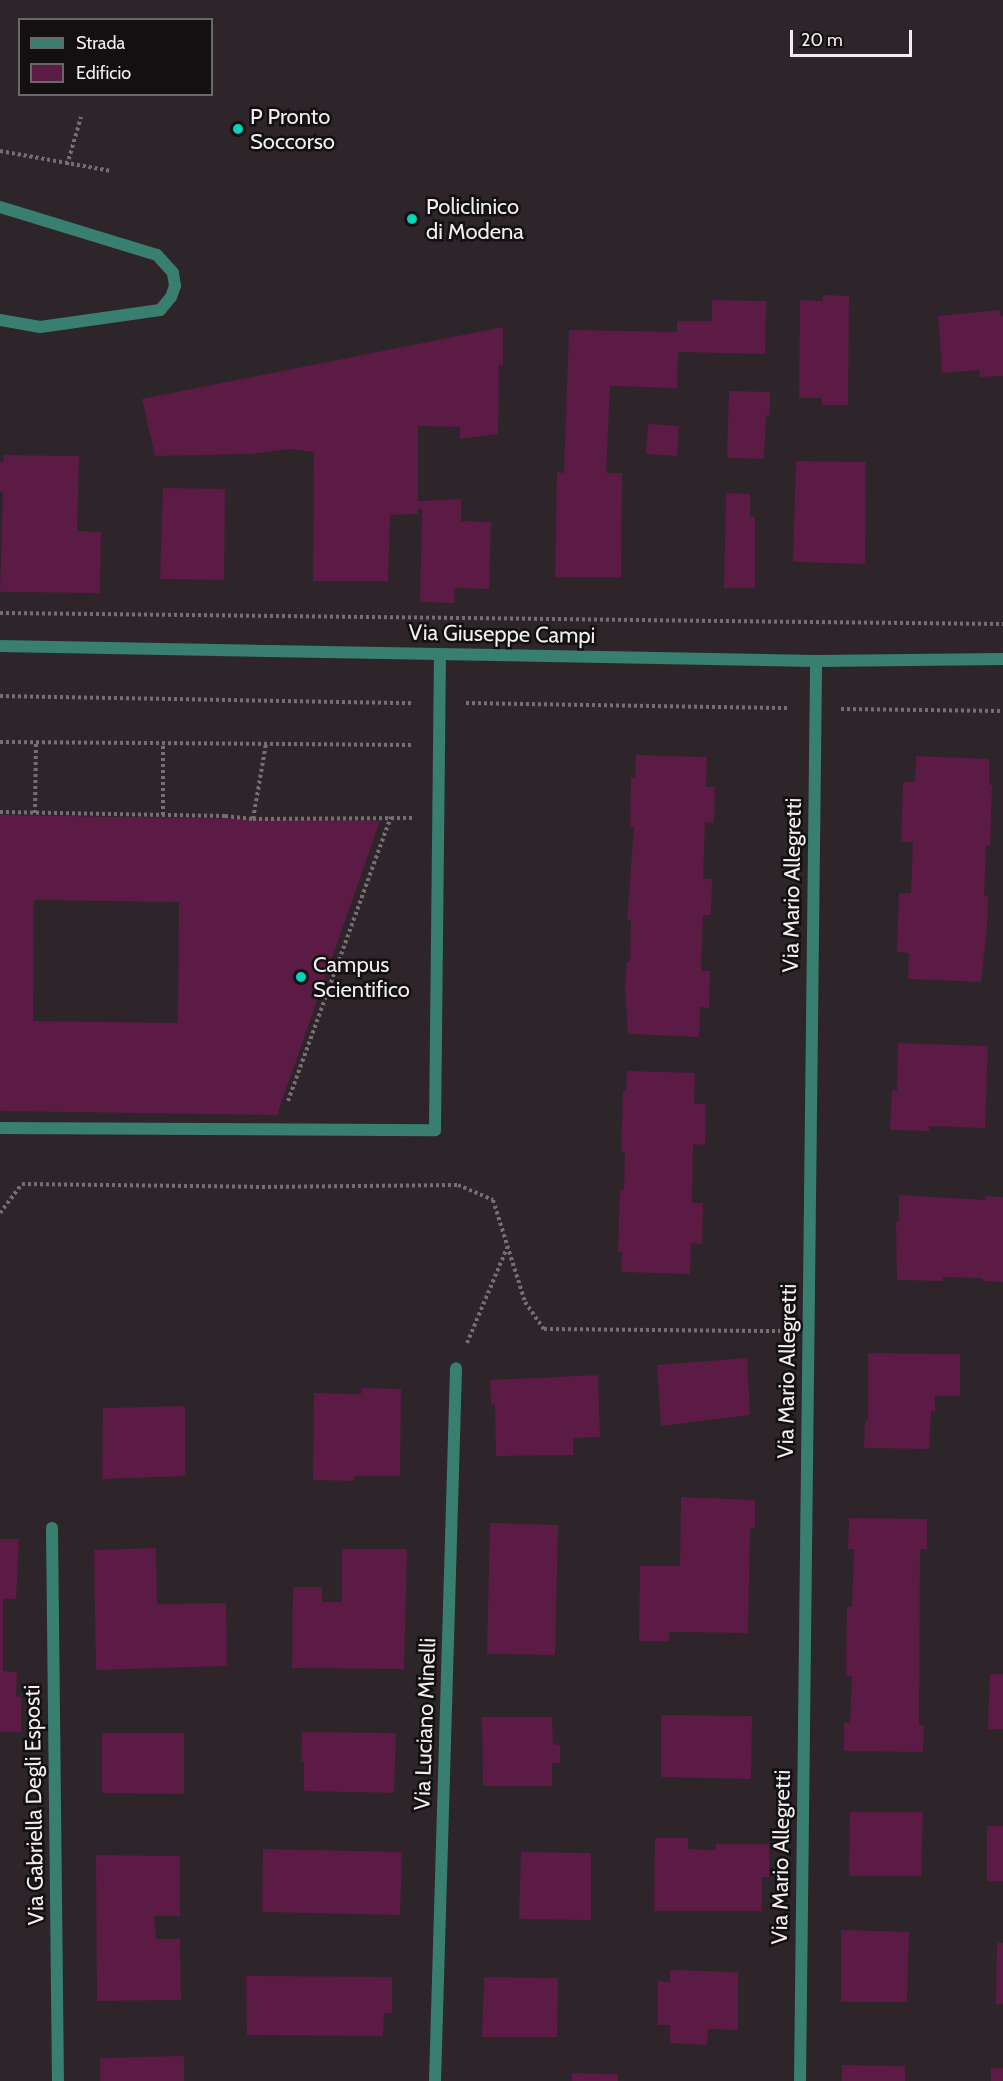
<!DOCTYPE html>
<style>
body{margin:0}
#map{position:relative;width:1003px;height:2081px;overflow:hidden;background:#2d2529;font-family:Cabin,sans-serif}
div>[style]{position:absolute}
.building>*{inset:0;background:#5c1b44}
.path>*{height:4px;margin-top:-2px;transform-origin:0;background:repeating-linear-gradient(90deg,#756e72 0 3px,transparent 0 6px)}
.service>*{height:12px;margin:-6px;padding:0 6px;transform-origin:6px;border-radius:6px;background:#387f70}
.minor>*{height:12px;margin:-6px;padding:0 6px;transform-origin:6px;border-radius:6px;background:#387f70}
.tertiary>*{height:12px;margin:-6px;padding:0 6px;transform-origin:6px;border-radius:6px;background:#387f70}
.dots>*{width:16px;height:16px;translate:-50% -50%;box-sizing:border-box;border:3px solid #131011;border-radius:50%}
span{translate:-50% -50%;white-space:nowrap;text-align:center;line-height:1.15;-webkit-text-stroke:5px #131011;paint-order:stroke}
.poi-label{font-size:22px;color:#f2edf0}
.left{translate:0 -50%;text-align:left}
.street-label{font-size:22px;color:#f2edf0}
.legend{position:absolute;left:18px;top:18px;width:195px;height:78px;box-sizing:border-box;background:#131011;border:2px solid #6c686a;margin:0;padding:8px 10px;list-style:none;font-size:18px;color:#f2edf0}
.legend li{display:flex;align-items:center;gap:12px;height:30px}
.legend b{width:30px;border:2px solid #6c686a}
.scale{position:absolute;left:790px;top:30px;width:122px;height:27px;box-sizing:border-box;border:3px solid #f2edf0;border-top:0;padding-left:8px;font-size:18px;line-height:21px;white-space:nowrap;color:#f2edf0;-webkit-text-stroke:4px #131011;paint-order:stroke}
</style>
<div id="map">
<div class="building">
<div style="clip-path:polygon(823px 295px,849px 296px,848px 405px,822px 405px,822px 398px,799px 398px,800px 300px,822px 301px)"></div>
<div style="clip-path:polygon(712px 300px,766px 301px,765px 354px,678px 352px,677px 388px,610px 386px,606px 473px,622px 473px,621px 577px,555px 577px,557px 472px,564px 473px,569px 330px,677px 332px,677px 321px,712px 321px)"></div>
<div style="clip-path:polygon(1000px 310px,1001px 317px,1003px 316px,1003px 376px,980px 377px,979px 370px,942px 373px,938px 316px)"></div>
<div style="clip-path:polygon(503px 327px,503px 365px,499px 365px,498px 434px,460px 439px,460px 427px,418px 426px,418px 501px,461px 499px,461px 521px,491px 522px,489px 589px,455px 588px,454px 603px,420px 602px,422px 510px,418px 508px,418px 514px,390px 515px,388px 581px,313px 581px,314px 452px,290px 449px,250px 454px,155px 456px,142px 399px)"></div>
<div style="clip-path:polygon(729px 391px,770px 392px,770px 415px,766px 415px,764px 459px,727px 458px)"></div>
<div style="clip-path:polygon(648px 424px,679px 426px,677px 456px,646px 454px)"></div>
<div style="clip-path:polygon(4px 455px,79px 456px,77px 531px,101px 532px,100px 593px,0 592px,3px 492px,0 492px,0 462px,3px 462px)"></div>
<div style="clip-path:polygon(796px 461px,866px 462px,865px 564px,793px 562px)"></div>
<div style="clip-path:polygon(163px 488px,225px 489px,224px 580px,160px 579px)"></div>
<div style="clip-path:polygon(726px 493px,750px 494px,750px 517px,755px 517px,755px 588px,724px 588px)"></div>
<div style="clip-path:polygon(636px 755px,707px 757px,706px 787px,715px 787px,714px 823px,705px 822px,703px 879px,712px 879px,711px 915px,703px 915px,701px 971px,710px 971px,709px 1008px,700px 1007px,699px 1037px,628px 1034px,625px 987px,627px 962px,630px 962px,631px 920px,627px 920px,634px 827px,630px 827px,631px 777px,635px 778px)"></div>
<div style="clip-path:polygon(916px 756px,989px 759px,989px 785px,992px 785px,990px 845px,986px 845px,984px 895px,988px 896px,987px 926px,981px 982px,908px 979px,909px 953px,897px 952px,899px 893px,911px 893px,913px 842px,901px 842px,903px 782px,915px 782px)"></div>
<div style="clip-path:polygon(evenodd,0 815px,380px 821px,277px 1115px,0 1111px,0 815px,34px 900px,179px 902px,178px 1023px,33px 1021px,34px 900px)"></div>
<div style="clip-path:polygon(898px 1043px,988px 1046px,985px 1128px,929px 1126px,929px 1131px,890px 1130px,892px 1090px,897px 1091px)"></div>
<div style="clip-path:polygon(627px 1071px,695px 1073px,694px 1104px,706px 1104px,705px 1145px,693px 1144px,692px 1203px,703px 1203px,702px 1244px,691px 1243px,690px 1274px,621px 1272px,622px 1252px,618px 1252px,620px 1190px,624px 1190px,625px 1153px,621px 1152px,623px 1091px,626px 1091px)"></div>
<div style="clip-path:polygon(899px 1195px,985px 1200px,985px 1196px,1003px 1197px,1003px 1282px,982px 1281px,983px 1278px,943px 1277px,943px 1281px,897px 1280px,896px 1222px,899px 1222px)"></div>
<div style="clip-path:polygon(868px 1353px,960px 1354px,960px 1396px,935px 1396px,935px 1411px,931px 1411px,929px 1449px,864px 1448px,865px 1421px,868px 1421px)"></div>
<div style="clip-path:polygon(747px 1358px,750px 1415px,661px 1426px,657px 1365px)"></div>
<div style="clip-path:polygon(598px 1375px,600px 1437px,573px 1438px,573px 1455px,496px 1456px,495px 1405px,491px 1404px,490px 1380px)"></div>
<div style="clip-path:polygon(362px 1388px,401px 1389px,400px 1476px,355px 1476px,354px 1481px,313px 1480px,314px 1393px,361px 1394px)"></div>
<div style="clip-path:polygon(185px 1406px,185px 1476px,102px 1479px,103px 1408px)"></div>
<div style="clip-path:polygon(681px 1497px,755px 1500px,755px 1528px,750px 1528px,748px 1633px,670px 1632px,669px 1641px,639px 1641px,640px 1566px,680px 1566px)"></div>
<div style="clip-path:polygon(849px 1518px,927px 1519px,927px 1549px,920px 1549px,919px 1725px,924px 1725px,923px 1752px,844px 1751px,844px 1723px,850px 1723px,852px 1676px,846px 1675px,847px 1607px,852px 1607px,854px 1549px,848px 1549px)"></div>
<div style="clip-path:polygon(490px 1523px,558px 1525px,555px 1655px,487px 1654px)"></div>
<div style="clip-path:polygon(0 1539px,19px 1539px,16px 1599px,3px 1599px,3px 1671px,17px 1672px,16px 1696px,21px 1697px,21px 1732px,0 1732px)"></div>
<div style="clip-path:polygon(156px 1548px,157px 1604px,226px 1603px,227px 1666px,96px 1670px,94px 1550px)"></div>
<div style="clip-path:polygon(342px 1549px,407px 1549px,404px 1669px,292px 1668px,293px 1587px,322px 1587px,322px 1602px,342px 1602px)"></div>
<div style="clip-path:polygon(990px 1674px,1003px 1674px,1003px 1729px,988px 1729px)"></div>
<div style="clip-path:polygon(661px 1715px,752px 1716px,751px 1779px,661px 1777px)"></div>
<div style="clip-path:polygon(482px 1717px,552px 1717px,553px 1744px,560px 1745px,560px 1763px,552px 1763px,552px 1786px,483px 1786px)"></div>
<div style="clip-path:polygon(302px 1732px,396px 1733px,394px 1793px,304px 1791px,304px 1762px,301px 1762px)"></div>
<div style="clip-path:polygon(102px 1733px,184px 1733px,184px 1794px,102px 1793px)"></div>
<div style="clip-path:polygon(850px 1812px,923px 1812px,921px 1876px,849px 1876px)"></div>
<div style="clip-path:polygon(987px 1826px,1003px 1826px,1003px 1881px,987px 1881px)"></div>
<div style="clip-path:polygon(655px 1838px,688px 1838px,688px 1849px,716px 1850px,716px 1844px,769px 1844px,769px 1877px,762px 1877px,762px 1911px,654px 1911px)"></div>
<div style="clip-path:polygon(263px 1849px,402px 1852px,400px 1915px,262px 1912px)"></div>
<div style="clip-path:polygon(521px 1852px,591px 1853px,591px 1920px,519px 1919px)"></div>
<div style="clip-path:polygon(96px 1855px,180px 1856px,180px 1916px,154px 1916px,156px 1939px,180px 1939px,181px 2000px,97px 2001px)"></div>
<div style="clip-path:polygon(841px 1930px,909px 1932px,907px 2002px,841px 2002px)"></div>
<div style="clip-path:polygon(997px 1943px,1003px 1943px,1003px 2004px,996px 2004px)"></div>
<div style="clip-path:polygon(670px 1970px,738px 1972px,738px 2030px,708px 2029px,707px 2045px,670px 2043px,670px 2025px,658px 2025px,658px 1981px,670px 1982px)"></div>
<div style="clip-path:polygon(246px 1976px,392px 1977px,392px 2013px,384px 2013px,383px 2036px,247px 2035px)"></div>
<div style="clip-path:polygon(484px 1977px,558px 1978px,557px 2037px,482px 2037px)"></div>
<div style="clip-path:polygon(184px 2056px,184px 2081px,100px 2081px,100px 2058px)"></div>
<div style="clip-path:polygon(842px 2065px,905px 2066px,905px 2081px,842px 2081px)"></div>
<div style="clip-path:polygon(991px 2068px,1003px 2068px,1003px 2081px,991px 2081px)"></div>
<div style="clip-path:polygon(572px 2073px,618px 2074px,618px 2081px,572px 2081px)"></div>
</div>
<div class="path">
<div style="left:0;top:151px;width:113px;rotate:10.2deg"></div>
<div style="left:67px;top:165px;width:50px;rotate:-73.7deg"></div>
<div style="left:0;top:613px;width:1003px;rotate:0.63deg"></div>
<div style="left:0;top:696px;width:413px;rotate:1deg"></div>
<div style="left:466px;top:703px;width:322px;rotate:0.9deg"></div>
<div style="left:841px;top:709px;width:162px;rotate:0.7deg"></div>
<div style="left:0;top:742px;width:413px;rotate:0.4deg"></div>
<div style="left:0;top:812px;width:225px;rotate:1deg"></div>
<div style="left:225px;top:816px;width:28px;rotate:6deg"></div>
<div style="left:253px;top:819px;width:160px;rotate:-0.4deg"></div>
<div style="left:35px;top:813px;width:71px;rotate:-89.2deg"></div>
<div style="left:163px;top:815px;width:72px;rotate:-90deg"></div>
<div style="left:253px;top:819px;width:76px;rotate:-80.2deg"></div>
<div style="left:288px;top:1101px;width:302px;rotate:-70.1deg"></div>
<div style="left:0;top:1213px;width:36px;rotate:-53deg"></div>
<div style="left:22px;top:1184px;width:234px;rotate:0.7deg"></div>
<div style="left:256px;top:1187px;width:202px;rotate:-0.6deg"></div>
<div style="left:458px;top:1185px;width:38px;rotate:23deg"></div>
<div style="left:493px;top:1200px;width:107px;rotate:72.6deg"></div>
<div style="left:525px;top:1302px;width:33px;rotate:55deg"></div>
<div style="left:544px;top:1329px;width:236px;rotate:0.5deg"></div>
<div style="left:467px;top:1343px;width:103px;rotate:-67.2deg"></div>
</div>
<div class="service">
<div style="left:0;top:207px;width:164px;rotate:17deg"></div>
<div style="left:157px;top:255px;width:24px;rotate:48deg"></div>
<div style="left:173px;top:273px;width:13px;rotate:81deg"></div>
<div style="left:175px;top:286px;width:12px;rotate:110deg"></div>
<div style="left:171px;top:297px;width:17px;rotate:130deg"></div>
<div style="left:160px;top:310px;width:121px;rotate:171.9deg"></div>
<div style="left:40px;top:327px;width:41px;rotate:-170.1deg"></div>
<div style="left:0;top:1128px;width:435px;rotate:0.3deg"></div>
<div style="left:435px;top:1130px;width:476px;rotate:-89.4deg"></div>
</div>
<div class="minor">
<div style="left:52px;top:1528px;width:553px;rotate:89.38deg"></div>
<div style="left:435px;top:2081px;width:713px;rotate:-88.31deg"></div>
<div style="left:800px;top:2081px;width:1420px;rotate:-89.35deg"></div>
</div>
<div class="tertiary">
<div style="left:0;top:646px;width:816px;rotate:1.05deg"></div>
<div style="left:816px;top:661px;width:187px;rotate:-0.6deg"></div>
</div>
<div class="dots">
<div style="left:238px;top:129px;background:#00d5b7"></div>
<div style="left:412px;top:219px;background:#00d5b7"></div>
<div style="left:301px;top:977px;background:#00d5b7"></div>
</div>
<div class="poi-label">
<span class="left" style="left:250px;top:129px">P Pronto<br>Soccorso</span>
<span class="left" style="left:426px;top:219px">Policlinico<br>di Modena</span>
<span class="left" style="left:313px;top:977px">Campus<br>Scientifico</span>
</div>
<div class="street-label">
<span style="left:502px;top:634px;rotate:1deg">Via Giuseppe Campi</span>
<span style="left:792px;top:885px;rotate:-89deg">Via Mario Allegretti</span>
<span style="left:787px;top:1371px;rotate:-89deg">Via Mario Allegretti</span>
<span style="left:425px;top:1724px;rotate:-88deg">Via Luciano Minelli</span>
<span style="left:34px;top:1805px;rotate:-91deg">Via Gabriella Degli Esposti</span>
<span style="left:781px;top:1857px;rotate:-89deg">Via Mario Allegretti</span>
</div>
<ul class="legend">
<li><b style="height:8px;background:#387f70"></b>Strada</li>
<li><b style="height:16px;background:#5c1b44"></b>Edificio</li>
</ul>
<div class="scale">20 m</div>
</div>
